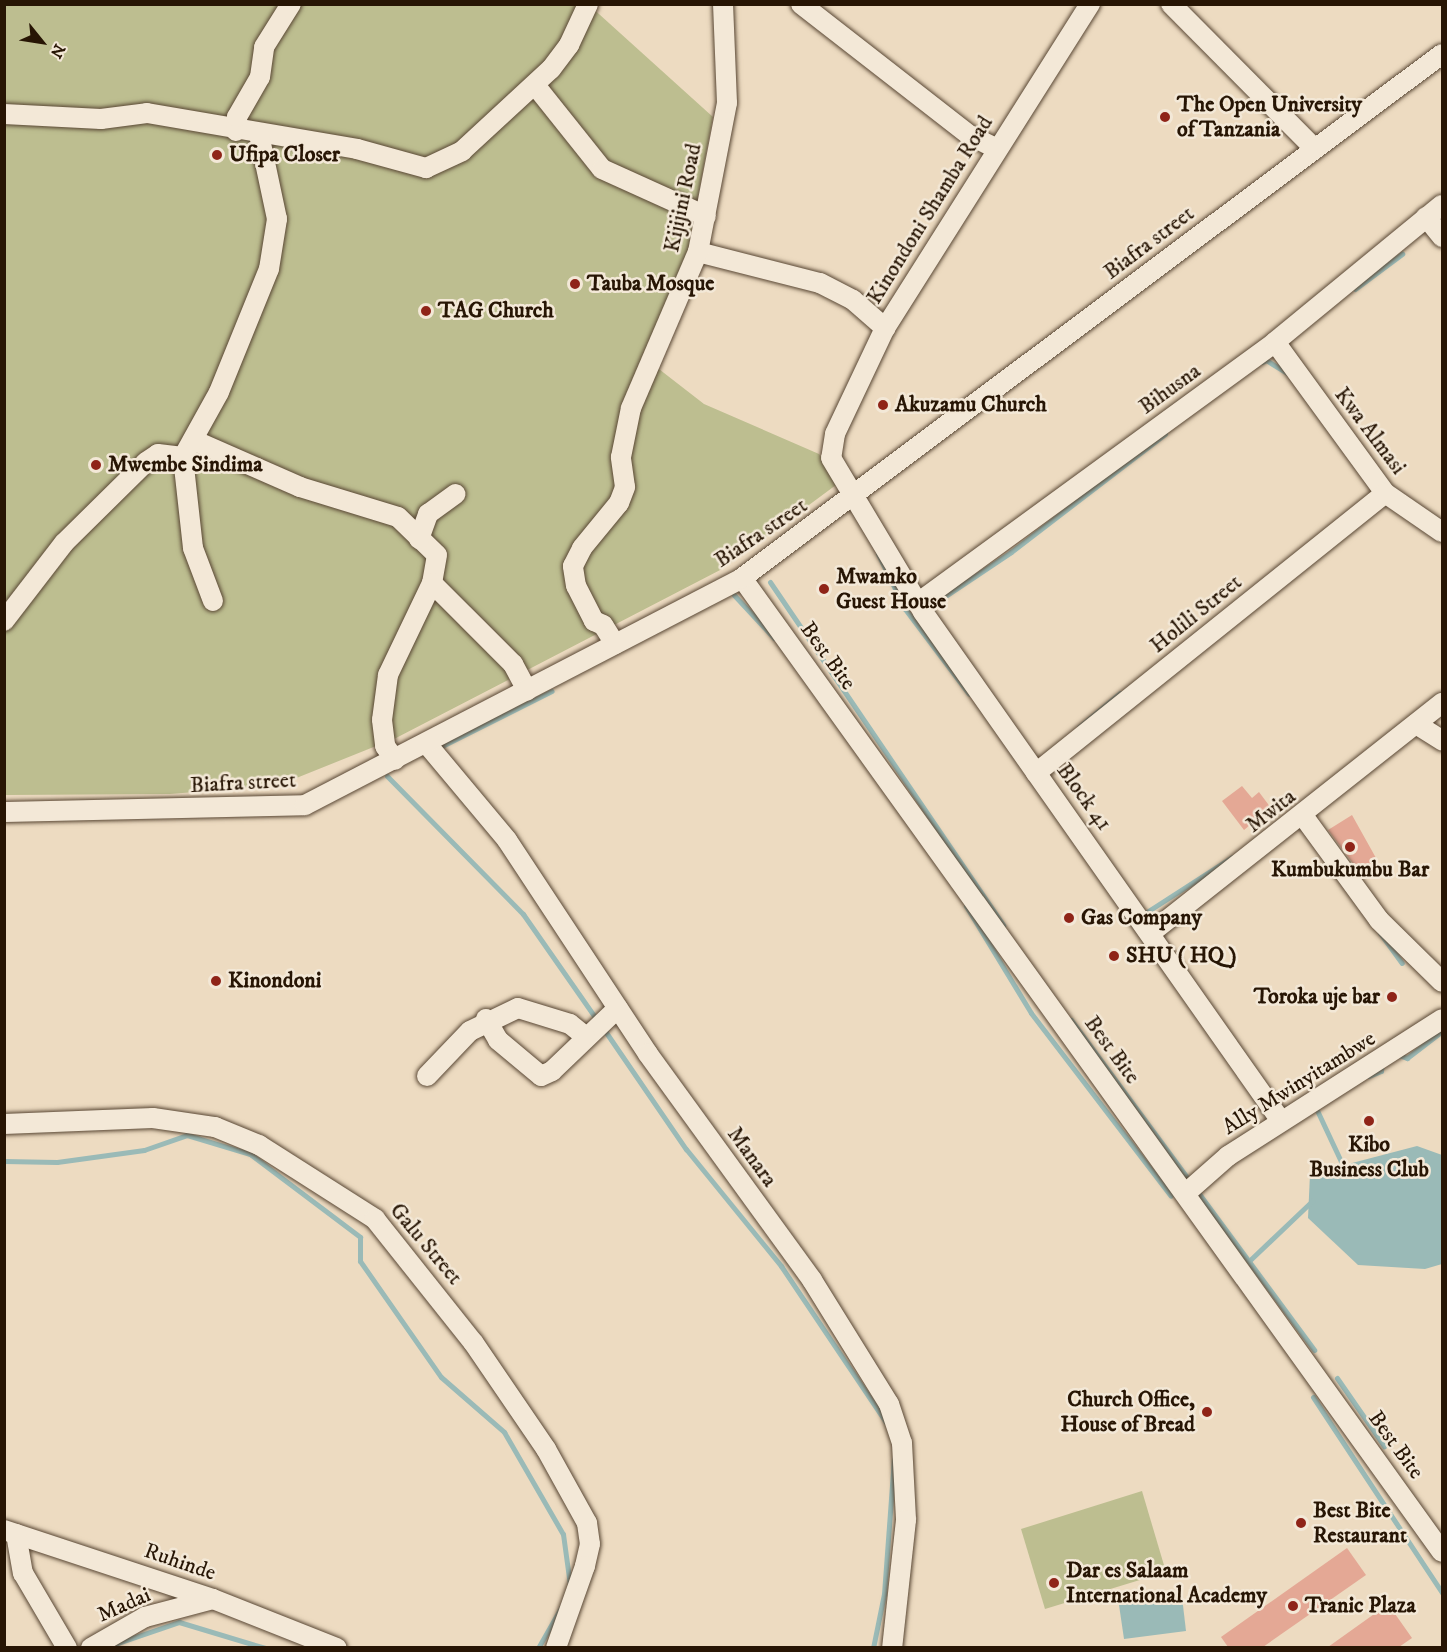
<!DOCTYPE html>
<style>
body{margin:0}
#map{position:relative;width:1447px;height:1652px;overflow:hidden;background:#eddbc1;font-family:"IM FELL DW Pica",serif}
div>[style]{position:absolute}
.green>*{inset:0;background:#bdbe90}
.water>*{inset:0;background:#9abab7}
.stream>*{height:5px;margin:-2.5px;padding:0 2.5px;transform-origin:2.5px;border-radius:2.5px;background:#9abab7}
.building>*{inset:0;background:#e4a895}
.roads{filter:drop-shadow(0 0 2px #584633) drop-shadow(0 0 2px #584633)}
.street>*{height:20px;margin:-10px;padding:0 10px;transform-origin:10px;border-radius:10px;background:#f3e8d7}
.dots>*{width:16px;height:16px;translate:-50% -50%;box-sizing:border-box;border:3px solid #f3e8d7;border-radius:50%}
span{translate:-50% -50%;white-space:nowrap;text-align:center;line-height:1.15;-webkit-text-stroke:5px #f3e8d7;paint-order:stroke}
.poi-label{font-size:22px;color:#271504;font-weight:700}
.left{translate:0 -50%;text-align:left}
.right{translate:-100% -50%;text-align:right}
.street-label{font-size:22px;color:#271504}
.frame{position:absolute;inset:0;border:6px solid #271504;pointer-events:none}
.north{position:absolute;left:12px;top:12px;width:60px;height:60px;-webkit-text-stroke:4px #f3e8d7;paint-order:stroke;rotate:120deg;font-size:16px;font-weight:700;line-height:24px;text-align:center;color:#271504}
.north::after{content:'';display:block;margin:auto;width:21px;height:27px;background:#271504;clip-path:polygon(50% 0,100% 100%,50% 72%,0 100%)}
</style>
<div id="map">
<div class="green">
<div style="clip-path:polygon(4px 5px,589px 5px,713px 117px,683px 276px,646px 359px,704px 404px,819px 454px,840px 482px,724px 568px,396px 738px,279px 785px,170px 794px,5px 795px)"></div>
<div style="clip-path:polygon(1142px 1491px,1166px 1572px,1045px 1609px,1021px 1529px)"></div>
</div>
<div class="water">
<div style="clip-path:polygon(1417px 1146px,1442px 1155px,1442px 1264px,1425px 1269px,1358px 1265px,1308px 1218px,1310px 1174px)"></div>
<div style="clip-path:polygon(1182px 1597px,1186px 1631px,1124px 1639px,1119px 1605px)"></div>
</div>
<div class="stream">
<div style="left:1355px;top:289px;width:59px;rotate:-36.7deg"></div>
<div style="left:1262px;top:362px;width:4px;rotate:-27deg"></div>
<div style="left:1266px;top:360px;width:25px;rotate:32deg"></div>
<div style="left:878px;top:554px;width:61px;rotate:63.9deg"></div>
<div style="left:905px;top:609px;width:106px;rotate:53deg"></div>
<div style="left:770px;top:582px;width:415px;rotate:55.8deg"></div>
<div style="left:734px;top:595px;width:59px;rotate:47.1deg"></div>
<div style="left:947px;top:595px;width:77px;rotate:-33.9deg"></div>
<div style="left:1011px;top:552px;width:194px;rotate:-37.5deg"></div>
<div style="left:1079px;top:727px;width:53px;rotate:-39.7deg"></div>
<div style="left:438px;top:748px;width:127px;rotate:-26.6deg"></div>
<div style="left:387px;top:776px;width:194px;rotate:45.4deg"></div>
<div style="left:523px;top:914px;width:129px;rotate:55.1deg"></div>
<div style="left:966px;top:906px;width:125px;rotate:58.7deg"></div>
<div style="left:1031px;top:1013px;width:230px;rotate:52.6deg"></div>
<div style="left:1142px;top:915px;width:107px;rotate:-32.8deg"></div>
<div style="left:1380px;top:933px;width:37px;rotate:54deg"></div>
<div style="left:1071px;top:1020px;width:410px;rotate:53.6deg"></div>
<div style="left:603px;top:1028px;width:147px;rotate:55.6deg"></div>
<div style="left:686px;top:1149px;width:151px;rotate:50.9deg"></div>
<div style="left:781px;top:1266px;width:188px;rotate:56.1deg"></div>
<div style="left:1396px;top:1054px;width:12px;rotate:20deg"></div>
<div style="left:1407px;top:1058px;width:44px;rotate:-37.6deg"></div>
<div style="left:1369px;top:1076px;width:13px;rotate:-23deg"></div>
<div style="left:1381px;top:1071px;width:8px;rotate:-83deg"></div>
<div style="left:1315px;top:1106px;width:71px;rotate:64.9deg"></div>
<div style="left:4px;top:1161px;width:53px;rotate:1.1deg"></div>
<div style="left:57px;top:1162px;width:88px;rotate:-7.9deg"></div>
<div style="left:144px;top:1150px;width:46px;rotate:-19.2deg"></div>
<div style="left:187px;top:1135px;width:66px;rotate:16.8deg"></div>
<div style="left:250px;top:1154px;width:138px;rotate:37deg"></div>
<div style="left:360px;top:1237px;width:24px;rotate:90deg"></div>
<div style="left:360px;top:1261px;width:141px;rotate:55.1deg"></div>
<div style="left:441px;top:1377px;width:84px;rotate:41.1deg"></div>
<div style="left:504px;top:1432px;width:118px;rotate:60deg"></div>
<div style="left:563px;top:1534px;width:51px;rotate:82.2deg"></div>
<div style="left:1250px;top:1260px;width:86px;rotate:-43.6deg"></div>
<div style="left:1337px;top:1378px;width:83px;rotate:55.3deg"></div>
<div style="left:1313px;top:1397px;width:235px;rotate:56.6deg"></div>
<div style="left:115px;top:1644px;width:68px;rotate:-19deg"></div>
<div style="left:179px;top:1622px;width:90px;rotate:16.8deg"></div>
<div style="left:538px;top:1648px;width:48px;rotate:-60.3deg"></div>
<div style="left:873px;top:1648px;width:55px;rotate:-78.5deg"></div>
<div style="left:884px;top:1594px;width:135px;rotate:-85.8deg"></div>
</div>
<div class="building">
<div style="clip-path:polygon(1242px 786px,1252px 798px,1259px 792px,1271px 808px,1244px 830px,1222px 801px)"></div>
<div style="clip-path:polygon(1352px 815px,1376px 858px,1372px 860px,1377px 868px,1363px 877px,1328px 830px)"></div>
<div style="clip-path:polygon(1347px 1548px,1366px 1575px,1263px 1647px,1228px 1647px,1221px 1637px)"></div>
<div style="clip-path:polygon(1384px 1607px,1389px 1615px,1393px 1611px,1412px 1638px,1399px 1647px,1328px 1647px)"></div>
</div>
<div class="roads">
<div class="street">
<div style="left:801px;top:4px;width:213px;rotate:37.9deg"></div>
<div style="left:969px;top:135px;width:30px;rotate:26deg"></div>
<div style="left:1090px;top:4px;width:383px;rotate:122.3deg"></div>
<div style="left:885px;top:328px;width:117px;rotate:115.3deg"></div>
<div style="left:835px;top:434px;width:24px;rotate:99deg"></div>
<div style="left:831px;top:458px;width:179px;rotate:59.1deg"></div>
<div style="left:923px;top:612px;width:622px;rotate:54.88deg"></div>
<div style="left:1171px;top:4px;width:204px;rotate:45.2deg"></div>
<div style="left:535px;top:85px;width:107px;rotate:51.4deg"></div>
<div style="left:602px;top:169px;width:114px;rotate:24.3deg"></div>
<div style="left:4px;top:114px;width:97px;rotate:3deg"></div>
<div style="left:101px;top:119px;width:46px;rotate:-7.4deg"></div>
<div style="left:147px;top:113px;width:213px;rotate:9.7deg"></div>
<div style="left:357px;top:149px;width:72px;rotate:15.4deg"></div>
<div style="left:426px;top:168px;width:40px;rotate:-25deg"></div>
<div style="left:462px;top:151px;width:121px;rotate:-42.7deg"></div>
<div style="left:551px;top:69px;width:30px;rotate:-53deg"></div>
<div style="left:569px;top:45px;width:45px;rotate:-65.1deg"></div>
<div style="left:236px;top:131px;width:14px;rotate:-86deg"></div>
<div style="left:237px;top:117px;width:46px;rotate:-60.1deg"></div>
<div style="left:260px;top:77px;width:30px;rotate:-82deg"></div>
<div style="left:264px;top:47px;width:51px;rotate:-57.9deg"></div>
<div style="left:1426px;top:217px;width:26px;rotate:51deg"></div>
<div style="left:698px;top:252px;width:126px;rotate:14.3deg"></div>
<div style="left:820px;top:283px;width:37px;rotate:27deg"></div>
<div style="left:853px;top:300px;width:43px;rotate:41.2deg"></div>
<div style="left:1275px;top:342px;width:187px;rotate:53.9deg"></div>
<div style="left:1385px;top:493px;width:69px;rotate:34.4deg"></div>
<div style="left:193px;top:440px;width:117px;rotate:23.7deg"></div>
<div style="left:300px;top:487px;width:102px;rotate:17deg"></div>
<div style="left:398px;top:517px;width:54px;rotate:44.3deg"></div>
<div style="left:437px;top:555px;width:28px;rotate:100deg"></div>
<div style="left:432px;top:583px;width:102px;rotate:115.6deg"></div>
<div style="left:388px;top:675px;width:45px;rotate:97.6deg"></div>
<div style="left:382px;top:720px;width:26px;rotate:83deg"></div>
<div style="left:385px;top:746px;width:17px;rotate:54deg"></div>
<div style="left:419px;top:539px;width:27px;rotate:-70deg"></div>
<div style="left:428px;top:514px;width:34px;rotate:-36deg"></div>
<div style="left:742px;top:578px;width:1199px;rotate:54.3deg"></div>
<div style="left:432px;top:583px;width:115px;rotate:45deg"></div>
<div style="left:513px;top:664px;width:30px;rotate:62deg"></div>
<div style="left:213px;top:601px;width:57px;rotate:-110.7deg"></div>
<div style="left:193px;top:548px;width:92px;rotate:-96.3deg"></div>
<div style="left:183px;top:457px;width:74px;rotate:-61deg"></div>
<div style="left:219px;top:392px;width:133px;rotate:-67.9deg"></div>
<div style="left:269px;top:269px;width:51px;rotate:-80.9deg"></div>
<div style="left:277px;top:219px;width:87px;rotate:-102deg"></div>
<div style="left:919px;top:602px;width:441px;rotate:-36.1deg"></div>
<div style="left:1275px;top:342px;width:216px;rotate:-39.4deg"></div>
<div style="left:4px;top:621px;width:98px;rotate:-52.4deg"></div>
<div style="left:64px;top:543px;width:115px;rotate:-44.6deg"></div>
<div style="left:146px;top:462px;width:14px;rotate:-34deg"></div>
<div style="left:158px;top:454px;width:25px;rotate:7deg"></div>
<div style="left:615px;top:644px;width:22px;rotate:-122deg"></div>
<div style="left:603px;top:625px;width:10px;rotate:-156deg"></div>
<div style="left:594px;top:621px;width:39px;rotate:-117deg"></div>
<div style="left:576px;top:586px;width:20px;rotate:-99deg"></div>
<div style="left:573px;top:566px;width:20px;rotate:-63deg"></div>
<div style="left:582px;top:548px;width:58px;rotate:-50.6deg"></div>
<div style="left:619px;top:503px;width:17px;rotate:-69deg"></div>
<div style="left:625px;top:487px;width:30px;rotate:-98deg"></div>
<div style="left:621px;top:457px;width:50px;rotate:-78.5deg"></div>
<div style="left:631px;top:408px;width:170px;rotate:-66.8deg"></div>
<div style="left:698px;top:252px;width:152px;rotate:-79deg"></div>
<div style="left:727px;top:103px;width:99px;rotate:-92.3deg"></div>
<div style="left:1416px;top:724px;width:31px;rotate:32deg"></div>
<div style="left:426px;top:743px;width:126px;rotate:50.1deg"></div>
<div style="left:507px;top:840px;width:256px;rotate:56.6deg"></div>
<div style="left:648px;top:1054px;width:279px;rotate:54deg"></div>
<div style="left:812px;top:1280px;width:146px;rotate:58.2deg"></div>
<div style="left:889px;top:1404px;width:41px;rotate:71.6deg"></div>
<div style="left:902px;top:1443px;width:77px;rotate:87deg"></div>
<div style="left:906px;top:1520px;width:129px;rotate:96.2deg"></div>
<div style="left:1036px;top:773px;width:447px;rotate:-38.7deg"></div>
<div style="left:4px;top:812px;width:301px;rotate:-1.3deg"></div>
<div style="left:305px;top:805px;width:492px;rotate:-27.4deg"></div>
<div style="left:742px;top:578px;width:874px;rotate:-36.82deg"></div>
<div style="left:1304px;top:817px;width:127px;rotate:53.9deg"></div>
<div style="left:1379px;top:920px;width:88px;rotate:44.5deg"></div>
<div style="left:1152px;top:932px;width:370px;rotate:-38.3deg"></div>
<div style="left:486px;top:1019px;width:24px;rotate:60deg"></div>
<div style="left:498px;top:1040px;width:56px;rotate:39.9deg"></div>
<div style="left:541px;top:1076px;width:12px;rotate:-24deg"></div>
<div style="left:552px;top:1071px;width:91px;rotate:-43.7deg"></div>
<div style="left:427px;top:1076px;width:62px;rotate:-46.3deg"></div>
<div style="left:470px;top:1031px;width:53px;rotate:-25.6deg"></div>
<div style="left:518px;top:1008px;width:54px;rotate:17.1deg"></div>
<div style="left:570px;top:1024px;width:19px;rotate:39deg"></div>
<div style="left:4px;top:1124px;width:149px;rotate:-2.3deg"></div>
<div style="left:153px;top:1118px;width:63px;rotate:8.3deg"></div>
<div style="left:215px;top:1127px;width:48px;rotate:22.2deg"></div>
<div style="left:259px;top:1145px;width:138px;rotate:32.5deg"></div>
<div style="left:375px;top:1219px;width:157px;rotate:51.5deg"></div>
<div style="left:473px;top:1342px;width:130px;rotate:55.7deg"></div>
<div style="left:546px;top:1449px;width:85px;rotate:61deg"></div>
<div style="left:587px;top:1523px;width:21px;rotate:82deg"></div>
<div style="left:590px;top:1544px;width:23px;rotate:103deg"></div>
<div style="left:585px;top:1566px;width:87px;rotate:109.5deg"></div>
<div style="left:1186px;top:1193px;width:56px;rotate:-41.4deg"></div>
<div style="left:1228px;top:1156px;width:254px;rotate:-32.6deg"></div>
<div style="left:4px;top:1530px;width:220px;rotate:18.3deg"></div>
<div style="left:213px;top:1599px;width:133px;rotate:21.6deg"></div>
<div style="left:16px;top:1534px;width:40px;rotate:80deg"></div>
<div style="left:23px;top:1573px;width:87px;rotate:59.6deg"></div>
<div style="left:91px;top:1648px;width:62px;rotate:-29.9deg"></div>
<div style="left:145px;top:1617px;width:70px;rotate:-14.8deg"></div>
</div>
</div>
<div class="dots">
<div style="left:1165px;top:117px;background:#8f2418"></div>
<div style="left:217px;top:155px;background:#8f2418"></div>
<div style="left:575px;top:284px;background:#8f2418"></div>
<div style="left:426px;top:311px;background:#8f2418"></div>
<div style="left:883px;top:405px;background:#8f2418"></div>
<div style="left:96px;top:465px;background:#8f2418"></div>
<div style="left:824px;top:589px;background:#8f2418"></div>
<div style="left:1350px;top:847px;background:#8f2418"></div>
<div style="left:1069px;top:918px;background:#8f2418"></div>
<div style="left:1114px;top:956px;background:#8f2418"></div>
<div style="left:216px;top:981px;background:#8f2418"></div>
<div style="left:1392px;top:997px;background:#8f2418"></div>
<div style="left:1369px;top:1121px;background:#8f2418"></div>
<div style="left:1207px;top:1412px;background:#8f2418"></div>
<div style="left:1301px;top:1523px;background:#8f2418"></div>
<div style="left:1054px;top:1583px;background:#8f2418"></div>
<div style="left:1293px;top:1606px;background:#8f2418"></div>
</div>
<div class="poi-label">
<span class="left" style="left:1177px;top:117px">The Open University<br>of Tanzania</span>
<span class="left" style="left:229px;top:155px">Ufipa Closer</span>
<span class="left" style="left:587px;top:284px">Tauba Mosque</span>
<span class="left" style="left:438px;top:311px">TAG Church</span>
<span class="left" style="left:895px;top:405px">Akuzamu Church</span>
<span class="left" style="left:108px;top:465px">Mwembe Sindima</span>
<span class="left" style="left:836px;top:589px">Mwamko<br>Guest House</span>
<span style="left:1350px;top:870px">Kumbukumbu Bar</span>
<span class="left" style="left:1081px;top:918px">Gas Company</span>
<span class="left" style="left:1126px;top:956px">SHU ( HQ )</span>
<span class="left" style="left:228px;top:981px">Kinondoni</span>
<span class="right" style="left:1380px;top:997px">Toroka uje bar</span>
<span style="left:1369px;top:1157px">Kibo<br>Business Club</span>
<span class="right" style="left:1195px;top:1412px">Church Office,<br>House of Bread</span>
<span class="left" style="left:1313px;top:1523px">Best Bite<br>Restaurant</span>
<span class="left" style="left:1066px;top:1583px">Dar es Salaam<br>International Academy</span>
<span class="left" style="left:1305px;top:1606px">Tranic Plaza</span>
</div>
<div class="street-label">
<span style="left:683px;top:198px;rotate:-78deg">Kijijini Road</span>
<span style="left:930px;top:210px;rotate:-58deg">Kinondoni Shamba Road</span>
<span style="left:1149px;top:243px;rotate:-37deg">Biafra street</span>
<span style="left:1170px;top:389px;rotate:-36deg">Bihusna</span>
<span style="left:1370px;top:431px;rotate:53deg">Kwa Almasi</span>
<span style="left:761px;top:533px;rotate:-34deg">Biafra street</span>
<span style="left:1196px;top:614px;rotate:-39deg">Holili Street</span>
<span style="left:828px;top:656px;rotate:54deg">Best Bite</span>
<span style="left:243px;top:783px;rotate:-3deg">Biafra street</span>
<span style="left:1084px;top:797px;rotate:54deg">Block 41</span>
<span style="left:1271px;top:811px;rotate:-38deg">Mwita</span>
<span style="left:1112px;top:1050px;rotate:54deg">Best Bite</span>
<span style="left:1299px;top:1083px;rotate:-32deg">Ally Mwinyitambwe</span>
<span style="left:752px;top:1157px;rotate:54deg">Manara</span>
<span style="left:426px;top:1244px;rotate:50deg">Galu Street</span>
<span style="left:1396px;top:1445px;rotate:54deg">Best Bite</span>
<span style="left:180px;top:1562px;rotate:19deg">Ruhinde</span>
<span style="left:124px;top:1605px;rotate:-24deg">Madai</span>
</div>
<div class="frame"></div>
<div class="north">N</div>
</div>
